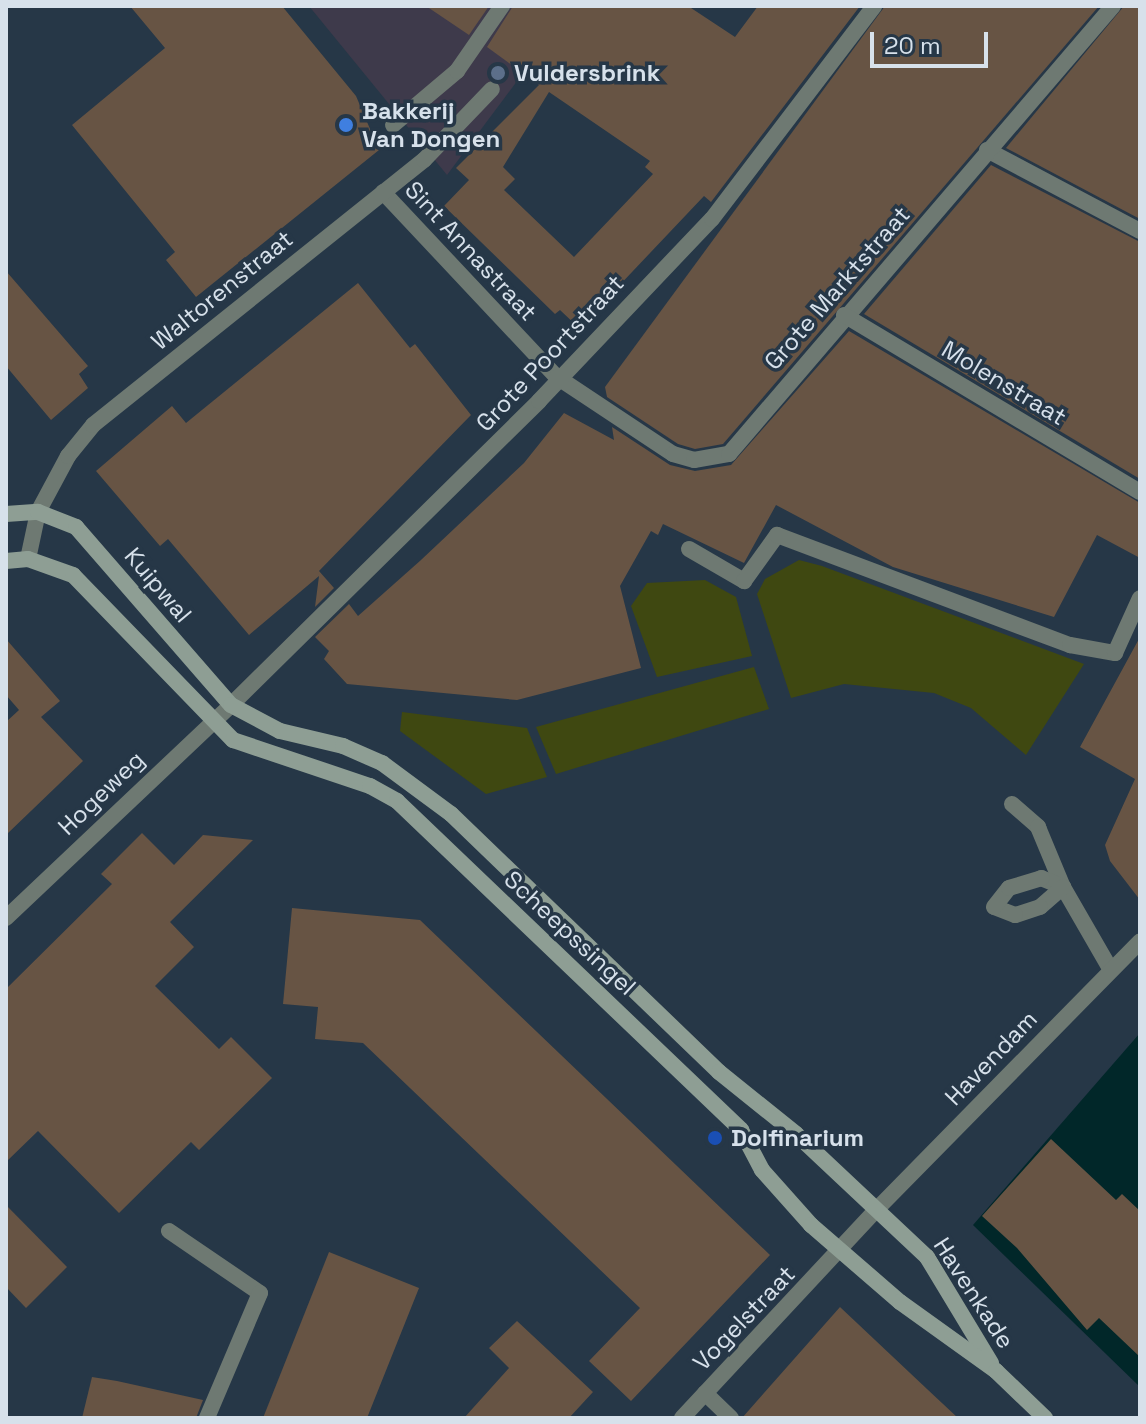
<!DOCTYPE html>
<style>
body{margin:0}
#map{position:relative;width:1146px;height:1424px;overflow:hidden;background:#263747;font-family:"Space Grotesk",sans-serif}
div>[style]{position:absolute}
.commercial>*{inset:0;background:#3e3a4b}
.green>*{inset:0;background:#3f4811}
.water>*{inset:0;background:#012729}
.building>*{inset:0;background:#675444}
.lane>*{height:16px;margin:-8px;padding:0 8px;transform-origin:8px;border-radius:8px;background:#6e7972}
.street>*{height:16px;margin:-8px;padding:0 8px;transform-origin:8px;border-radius:8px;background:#6e7972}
.secondary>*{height:16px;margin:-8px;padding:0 8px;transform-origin:8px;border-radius:8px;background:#8e9e94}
.dots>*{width:22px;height:22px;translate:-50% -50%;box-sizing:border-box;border:4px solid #263747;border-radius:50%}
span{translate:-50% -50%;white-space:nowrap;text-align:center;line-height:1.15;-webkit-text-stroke:7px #263747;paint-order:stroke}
.poi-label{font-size:24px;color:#d7e1eb;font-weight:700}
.left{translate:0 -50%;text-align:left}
.street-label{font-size:24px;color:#d7e1eb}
.frame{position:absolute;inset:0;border:8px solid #d7e1eb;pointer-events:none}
.scale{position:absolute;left:870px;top:32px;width:118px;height:36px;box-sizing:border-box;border:4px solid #d7e1eb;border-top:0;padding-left:10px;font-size:24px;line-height:28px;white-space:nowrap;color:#d7e1eb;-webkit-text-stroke:6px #263747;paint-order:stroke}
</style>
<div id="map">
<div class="commercial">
<div style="clip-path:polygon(309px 6px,573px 6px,447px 175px)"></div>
</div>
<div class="green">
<div style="clip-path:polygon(799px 560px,822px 566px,1084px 664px,1026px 755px,971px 708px,934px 693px,844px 684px,791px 698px,757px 594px,765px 579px)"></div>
<div style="clip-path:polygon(705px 580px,736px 597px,752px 656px,657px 677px,631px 606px,647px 583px)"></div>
<div style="clip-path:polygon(754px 667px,769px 709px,556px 774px,536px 727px)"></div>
<div style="clip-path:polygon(402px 712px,527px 728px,547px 777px,486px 794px,400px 731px)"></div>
</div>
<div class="water">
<div style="clip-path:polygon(1140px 1033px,1140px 1387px,973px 1225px)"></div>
</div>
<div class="building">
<div style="clip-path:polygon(130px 6px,282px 6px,356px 96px,379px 150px,196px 297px,166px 260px,175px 252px,72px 125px,165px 48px)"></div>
<div style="clip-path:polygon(426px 6px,489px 6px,469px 35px)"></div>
<div style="clip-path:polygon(evenodd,513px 6px,688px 6px,735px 37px,758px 6px,860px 6px,711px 202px,704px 196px,579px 328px,560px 310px,555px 314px,444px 206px,469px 180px,456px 168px,539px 85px,487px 47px,513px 6px,549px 92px,650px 161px,645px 167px,653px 174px,574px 257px,504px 190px,515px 179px,503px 167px,549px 92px)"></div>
<div style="clip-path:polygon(885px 6px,1099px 6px,723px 444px,695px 449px,678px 444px,607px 397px,605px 387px)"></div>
<div style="clip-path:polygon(1124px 6px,1140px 6px,1140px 219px,1006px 148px)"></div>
<div style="clip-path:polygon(991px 165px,1140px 242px,1140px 479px,864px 314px)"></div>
<div style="clip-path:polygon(6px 271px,88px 366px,79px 374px,88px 388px,51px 420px,6px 366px)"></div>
<div style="clip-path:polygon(358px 283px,410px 348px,415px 344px,471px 415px,319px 571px,334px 588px,315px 607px,319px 576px,249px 635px,168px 539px,160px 546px,96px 471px,172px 406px,186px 423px)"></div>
<div style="clip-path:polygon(849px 331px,1140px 503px,1140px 558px,1097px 535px,1054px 617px,893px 567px,776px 505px,744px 563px,663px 524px,658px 535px,651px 531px,620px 586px,641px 668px,517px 700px,347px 684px,324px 659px,329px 651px,315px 637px,349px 604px,358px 616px,421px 560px,524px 463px,564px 413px,614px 440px,612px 427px,670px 465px,695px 471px,731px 465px)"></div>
<div style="clip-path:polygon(1140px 637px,1140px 900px,1110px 861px,1105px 845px,1135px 779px,1080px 747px)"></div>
<div style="clip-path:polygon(6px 639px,60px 701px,41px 717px,83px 761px,6px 835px,6px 722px,19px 710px,6px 695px)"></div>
<div style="clip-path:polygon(142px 833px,174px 865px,203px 835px,253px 840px,170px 922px,194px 947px,155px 986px,219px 1049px,231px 1037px,272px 1078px,199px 1150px,191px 1142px,119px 1213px,38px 1131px,6px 1162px,6px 989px,112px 884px,101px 874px)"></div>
<div style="clip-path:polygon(292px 908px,420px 920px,770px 1255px,631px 1401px,589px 1361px,640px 1308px,363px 1043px,315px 1039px,318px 1007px,283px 1004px)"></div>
<div style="clip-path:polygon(1051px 1139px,1116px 1200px,1122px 1194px,1140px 1211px,1140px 1357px,1099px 1318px,1087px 1330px,1017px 1248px,982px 1216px)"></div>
<div style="clip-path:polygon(6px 1205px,67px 1267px,26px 1308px,6px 1287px)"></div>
<div style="clip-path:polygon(329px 1252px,419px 1288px,367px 1418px,263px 1418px)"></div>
<div style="clip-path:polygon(840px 1307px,927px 1389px,958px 1418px,742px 1418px)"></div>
<div style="clip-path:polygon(517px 1321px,593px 1392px,569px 1418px,464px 1418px,509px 1368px,489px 1348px)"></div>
<div style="clip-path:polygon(92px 1377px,117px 1381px,203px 1400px,196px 1418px,82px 1418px)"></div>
</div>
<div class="lane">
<div style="left:1012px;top:804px;width:35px;rotate:41deg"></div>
<div style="left:1038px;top:827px;width:65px;rotate:67.4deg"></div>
<div style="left:1063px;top:887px;width:96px;rotate:60deg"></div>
<div style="left:1041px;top:878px;width:24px;rotate:22deg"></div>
<div style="left:1063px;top:887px;width:30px;rotate:139deg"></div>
<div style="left:1040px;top:907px;width:26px;rotate:162deg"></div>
<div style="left:1015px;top:915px;width:22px;rotate:-159deg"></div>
<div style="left:994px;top:907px;width:24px;rotate:-52deg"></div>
<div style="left:1009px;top:888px;width:34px;rotate:-17deg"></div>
<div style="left:705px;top:1393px;width:36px;rotate:44deg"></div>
</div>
<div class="street">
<div style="left:393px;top:125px;width:84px;rotate:-40.2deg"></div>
<div style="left:457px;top:71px;width:79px;rotate:-55.3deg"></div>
<div style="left:987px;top:150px;width:173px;rotate:27.9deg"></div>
<div style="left:383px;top:192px;width:254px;rotate:46.8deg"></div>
<div style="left:557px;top:377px;width:139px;rotate:33.6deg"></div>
<div style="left:673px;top:454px;width:22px;rotate:16deg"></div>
<div style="left:694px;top:460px;width:36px;rotate:-10deg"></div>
<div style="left:729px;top:454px;width:590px;rotate:-49.4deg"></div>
<div style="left:844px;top:315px;width:345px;rotate:30.9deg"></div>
<div style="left:689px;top:549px;width:64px;rotate:30.2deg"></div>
<div style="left:744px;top:581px;width:57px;rotate:-54.3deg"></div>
<div style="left:777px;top:535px;width:313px;rotate:20.6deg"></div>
<div style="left:1070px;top:645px;width:46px;rotate:10.1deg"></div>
<div style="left:1115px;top:653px;width:60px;rotate:-65.6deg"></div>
<div style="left:28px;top:559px;width:48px;rotate:-78deg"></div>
<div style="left:38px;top:512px;width:64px;rotate:-61.8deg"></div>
<div style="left:68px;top:456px;width:40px;rotate:-51deg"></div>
<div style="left:93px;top:425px;width:424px;rotate:-38.7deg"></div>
<div style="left:424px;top:160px;width:98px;rotate:-46.2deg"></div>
<div style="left:6px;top:918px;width:310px;rotate:-43.4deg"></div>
<div style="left:231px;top:705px;width:433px;rotate:-44.6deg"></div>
<div style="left:539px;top:401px;width:251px;rotate:-46.5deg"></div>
<div style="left:712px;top:219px;width:268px;rotate:-52.7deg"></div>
<div style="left:169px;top:1231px;width:110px;rotate:34.3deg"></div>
<div style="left:260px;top:1293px;width:136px;rotate:113deg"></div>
<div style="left:682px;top:1418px;width:286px;rotate:-47deg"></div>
<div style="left:877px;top:1209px;width:375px;rotate:-45.5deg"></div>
</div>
<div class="secondary">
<div style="left:6px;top:514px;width:32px;rotate:-4deg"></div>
<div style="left:38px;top:512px;width:41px;rotate:21.5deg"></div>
<div style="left:76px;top:527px;width:236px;rotate:49deg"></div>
<div style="left:231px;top:705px;width:55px;rotate:28deg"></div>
<div style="left:280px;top:731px;width:65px;rotate:13.4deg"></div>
<div style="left:343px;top:746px;width:43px;rotate:23.6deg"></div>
<div style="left:382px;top:763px;width:86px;rotate:36.5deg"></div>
<div style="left:451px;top:814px;width:372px;rotate:43.9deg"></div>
<div style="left:719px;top:1072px;width:99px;rotate:38.8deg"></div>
<div style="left:796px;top:1134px;width:180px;rotate:43.2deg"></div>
<div style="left:927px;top:1257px;width:124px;rotate:58.9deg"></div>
<div style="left:6px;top:561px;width:22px;rotate:-5deg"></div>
<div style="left:28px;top:559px;width:48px;rotate:19.6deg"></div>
<div style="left:73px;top:575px;width:230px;rotate:45.9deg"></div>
<div style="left:233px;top:740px;width:145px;rotate:18.6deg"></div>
<div style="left:370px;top:786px;width:31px;rotate:29deg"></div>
<div style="left:397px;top:801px;width:476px;rotate:43.7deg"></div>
<div style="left:741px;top:1130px;width:45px;rotate:62.3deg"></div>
<div style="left:762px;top:1170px;width:74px;rotate:48.3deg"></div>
<div style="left:811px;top:1225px;width:118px;rotate:40.9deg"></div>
<div style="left:900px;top:1302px;width:118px;rotate:35.7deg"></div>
<div style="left:996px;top:1371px;width:68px;rotate:43.8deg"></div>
</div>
<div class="dots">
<div style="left:498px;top:73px;background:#5c6f8a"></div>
<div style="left:346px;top:125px;background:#3f7fe0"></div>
<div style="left:715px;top:1138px;background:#1a4fb4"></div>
</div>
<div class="poi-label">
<span class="left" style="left:514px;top:73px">Vuldersbrink</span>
<span class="left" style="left:362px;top:125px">Bakkerij<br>Van Dongen</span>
<span class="left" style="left:731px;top:1138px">Dolfinarium</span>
</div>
<div class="street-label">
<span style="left:471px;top:251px;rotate:47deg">Sint Annastraat</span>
<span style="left:837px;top:288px;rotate:-49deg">Grote Marktstraat</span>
<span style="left:222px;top:290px;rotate:-39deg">Waltorenstraat</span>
<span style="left:550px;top:353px;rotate:-47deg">Grote Poortstraat</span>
<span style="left:1004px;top:383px;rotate:31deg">Molenstraat</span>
<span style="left:158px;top:585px;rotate:50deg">Kuipwal</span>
<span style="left:101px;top:793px;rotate:-44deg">Hogeweg</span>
<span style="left:570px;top:933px;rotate:43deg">Scheepssingel</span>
<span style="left:991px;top:1058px;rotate:-46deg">Havendam</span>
<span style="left:974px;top:1293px;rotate:57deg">Havenkade</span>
<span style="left:744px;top:1318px;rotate:-46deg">Vogelstraat</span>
</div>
<div class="frame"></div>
<div class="scale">20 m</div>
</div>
